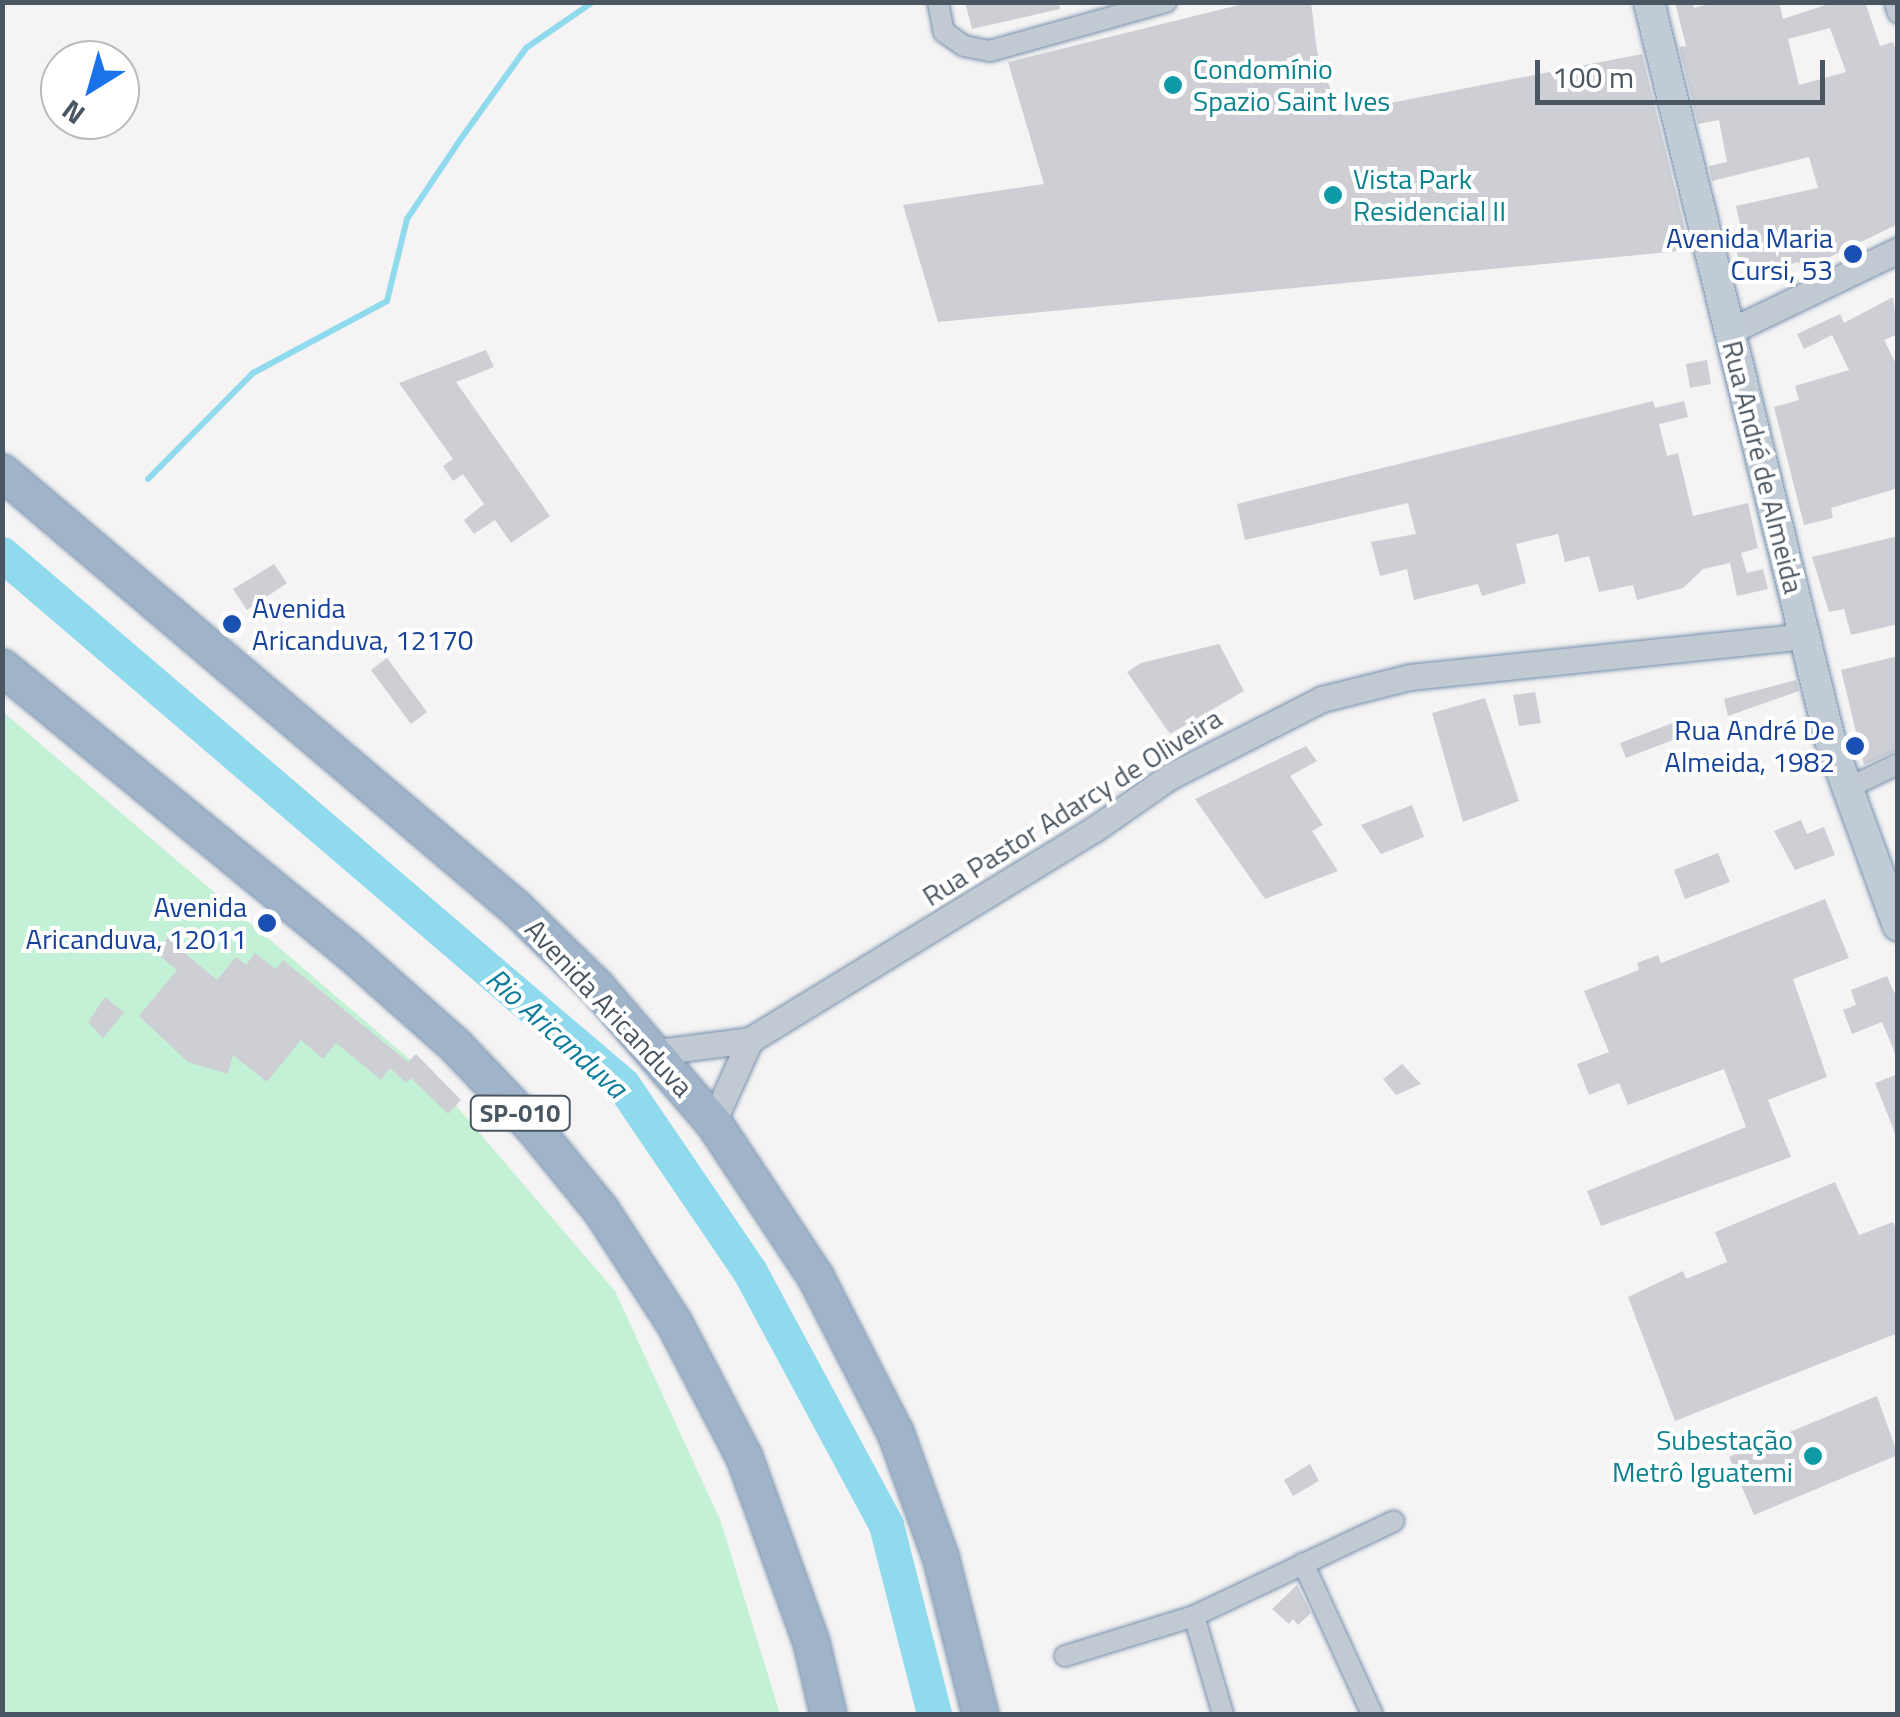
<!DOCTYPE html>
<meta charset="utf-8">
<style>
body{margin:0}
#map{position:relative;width:1900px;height:1717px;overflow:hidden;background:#f5f3f3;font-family:"Titillium Web",sans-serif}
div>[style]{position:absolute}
.green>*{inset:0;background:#c3f1d5}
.stream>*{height:6px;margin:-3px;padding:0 3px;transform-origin:3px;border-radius:3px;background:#90daee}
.river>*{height:35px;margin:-17.5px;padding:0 17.5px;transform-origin:17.5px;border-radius:17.5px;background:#90daee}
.building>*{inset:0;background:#cdcfd5}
.roads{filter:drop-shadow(0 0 2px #7690ad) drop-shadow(0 0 2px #7690ad)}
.minor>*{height:20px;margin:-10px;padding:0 10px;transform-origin:10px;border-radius:10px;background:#c1cad2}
.tertiary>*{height:25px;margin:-12.5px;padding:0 12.5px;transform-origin:12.5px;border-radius:12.5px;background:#c1cad2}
.secondary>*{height:30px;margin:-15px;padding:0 15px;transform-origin:15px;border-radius:15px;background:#c1cbd6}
.trunk>*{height:35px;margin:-17.5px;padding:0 17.5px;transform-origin:17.5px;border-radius:17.5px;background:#9fb4c9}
.dots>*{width:28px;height:28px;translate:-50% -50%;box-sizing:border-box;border:5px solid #fff;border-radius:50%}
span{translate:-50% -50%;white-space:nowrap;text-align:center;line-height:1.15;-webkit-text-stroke:8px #fff;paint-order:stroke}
.shield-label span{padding:2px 8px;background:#fff;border:2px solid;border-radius:8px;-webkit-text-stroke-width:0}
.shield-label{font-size:25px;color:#4a5661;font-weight:700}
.culture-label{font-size:28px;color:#0d838f}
.left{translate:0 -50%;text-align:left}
.right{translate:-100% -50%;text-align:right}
.transit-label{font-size:28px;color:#164399}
.street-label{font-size:28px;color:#4a5661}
.water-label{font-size:30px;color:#0c7c9b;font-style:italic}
.frame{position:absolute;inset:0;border:5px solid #4a5661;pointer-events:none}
.north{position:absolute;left:40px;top:40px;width:100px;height:100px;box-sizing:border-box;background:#fff;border:2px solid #b7bbc0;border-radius:50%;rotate:217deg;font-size:28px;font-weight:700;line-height:40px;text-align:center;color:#4a5661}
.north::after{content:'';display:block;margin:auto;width:35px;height:45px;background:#1a73e8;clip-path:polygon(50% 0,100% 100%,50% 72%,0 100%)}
.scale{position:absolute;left:1535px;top:60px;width:290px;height:45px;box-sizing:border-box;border:5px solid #4a5661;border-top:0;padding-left:12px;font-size:30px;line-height:35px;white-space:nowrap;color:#4a5661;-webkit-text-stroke:8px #fff;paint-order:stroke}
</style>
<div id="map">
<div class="green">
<div style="clip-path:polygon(2px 711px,434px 1080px,615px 1291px,721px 1522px,780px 1714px,3px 1714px)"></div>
</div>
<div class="stream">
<div style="left:148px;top:479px;width:149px;rotate:-45.3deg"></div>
<div style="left:253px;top:373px;width:152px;rotate:-28.2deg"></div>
<div style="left:387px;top:301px;width:84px;rotate:-76.3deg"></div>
<div style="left:407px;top:219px;width:95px;rotate:-56.1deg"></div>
<div style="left:460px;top:140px;width:113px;rotate:-54.3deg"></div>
<div style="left:526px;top:48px;width:81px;rotate:-34.5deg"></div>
</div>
<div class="river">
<div style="left:2px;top:554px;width:817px;rotate:40.53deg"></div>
<div style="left:623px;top:1085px;width:226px;rotate:55.8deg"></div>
<div style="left:750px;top:1272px;width:287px;rotate:61.7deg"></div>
<div style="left:886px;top:1525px;width:195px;rotate:75.7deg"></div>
</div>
<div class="building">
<div style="clip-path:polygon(965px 2px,1059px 2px,1060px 9px,972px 29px)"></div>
<div style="clip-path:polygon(1251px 2px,1311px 2px,1317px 51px,1339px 113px,1642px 54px,1690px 250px,938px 322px,903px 205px,1044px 184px,1008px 62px)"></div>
<div style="clip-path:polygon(evenodd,1675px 2px,1693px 2px,1694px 8px,1717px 2px,1779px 2px,1783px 19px,1835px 2px,1865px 2px,1880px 46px,1893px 42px,1898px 57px,1898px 224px,1801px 271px,1799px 262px,1755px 274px,1752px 262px,1740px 266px,1733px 235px,1742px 233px,1736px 206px,1818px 188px,1809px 157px,1712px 181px,1709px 166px,1727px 162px,1719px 120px,1698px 124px,1679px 47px,1686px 46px,1675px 2px,1830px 28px,1846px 72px,1799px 85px,1788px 39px,1830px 28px)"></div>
<div style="clip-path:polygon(1893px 297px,1898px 334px,1884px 340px,1898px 368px,1898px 488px,1831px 508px,1833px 518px,1804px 525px,1774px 407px,1799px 400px,1795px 386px,1849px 370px,1832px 335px,1804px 349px,1797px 334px,1840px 314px,1844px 323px)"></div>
<div style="clip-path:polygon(486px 350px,494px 367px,456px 382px,550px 516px,511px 543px,495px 520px,474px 534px,464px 520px,484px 504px,463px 474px,453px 481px,443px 466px,453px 459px,399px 383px)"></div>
<div style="clip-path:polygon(1707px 360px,1711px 384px,1690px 388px,1686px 364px)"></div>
<div style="clip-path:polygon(1653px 401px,1655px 408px,1684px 401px,1688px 417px,1659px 424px,1667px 456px,1678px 453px,1693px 516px,1748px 503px,1758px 548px,1741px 553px,1747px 573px,1763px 569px,1768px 589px,1737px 596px,1730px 563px,1703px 569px,1683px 588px,1637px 600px,1633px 585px,1599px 592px,1589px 556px,1565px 562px,1558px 534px,1516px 544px,1526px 583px,1482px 596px,1478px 584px,1414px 600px,1407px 569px,1380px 576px,1371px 542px,1416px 534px,1408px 503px,1245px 540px,1237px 504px)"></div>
<div style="clip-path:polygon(1898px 536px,1898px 624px,1851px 635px,1844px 609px,1829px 612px,1812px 557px)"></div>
<div style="clip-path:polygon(274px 564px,287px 583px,247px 610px,233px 589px)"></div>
<div style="clip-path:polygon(1219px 644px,1244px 691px,1170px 734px,1127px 672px,1141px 663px)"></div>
<div style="clip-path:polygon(1898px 656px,1898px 750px,1864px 765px,1841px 670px)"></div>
<div style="clip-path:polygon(387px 658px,427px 712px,411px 724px,371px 670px)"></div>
<div style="clip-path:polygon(1796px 680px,1799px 691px,1728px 716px,1724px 699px)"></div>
<div style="clip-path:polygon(1535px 692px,1541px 723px,1519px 726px,1513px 695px)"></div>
<div style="clip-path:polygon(1485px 698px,1519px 801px,1463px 822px,1432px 713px)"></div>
<div style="clip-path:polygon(1686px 718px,1691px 733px,1626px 758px,1620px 743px)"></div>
<div style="clip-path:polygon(1306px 746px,1317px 761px,1290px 776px,1323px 825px,1312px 831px,1338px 871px,1265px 899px,1195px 799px)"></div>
<div style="clip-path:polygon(1412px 805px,1424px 837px,1381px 854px,1361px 825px)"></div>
<div style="clip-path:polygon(1801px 820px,1807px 834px,1824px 827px,1835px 855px,1795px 870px,1774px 831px)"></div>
<div style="clip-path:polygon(1718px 853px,1730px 882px,1685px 899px,1674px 870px)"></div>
<div style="clip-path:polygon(1825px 899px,1849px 958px,1793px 979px,1827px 1077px,1768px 1100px,1791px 1157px,1601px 1226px,1587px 1191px,1746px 1127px,1724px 1069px,1628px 1105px,1619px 1083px,1589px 1095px,1577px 1064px,1609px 1052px,1584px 991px,1639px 970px,1637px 963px,1658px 955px,1661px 963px)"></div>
<div style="clip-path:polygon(167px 938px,217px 980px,236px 957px,246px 965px,255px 953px,276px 969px,283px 960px,408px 1062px,416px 1054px,461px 1100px,448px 1114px,411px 1078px,406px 1083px,390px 1068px,381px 1080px,336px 1043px,323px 1059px,301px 1040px,267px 1082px,233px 1055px,228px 1074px,188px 1062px,139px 1016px,177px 970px,155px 952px)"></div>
<div style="clip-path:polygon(1887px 976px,1898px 1001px,1897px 1058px,1882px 1022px,1852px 1034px,1843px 1010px,1856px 1005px,1851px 990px)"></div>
<div style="clip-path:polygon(105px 997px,124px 1013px,103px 1038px,88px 1022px)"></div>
<div style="clip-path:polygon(1402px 1064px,1421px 1084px,1396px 1095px,1383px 1079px)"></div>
<div style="clip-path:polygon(1898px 1074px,1898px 1137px,1897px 1138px,1875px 1083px)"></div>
<div style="clip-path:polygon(1835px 1182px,1859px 1235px,1893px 1222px,1898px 1235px,1898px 1333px,1675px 1421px,1628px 1297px,1683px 1271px,1686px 1279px,1727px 1262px,1715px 1232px)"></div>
<div style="clip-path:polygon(1877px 1396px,1898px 1455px,1754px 1515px,1729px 1457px)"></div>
<div style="clip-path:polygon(1310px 1464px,1319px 1481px,1293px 1496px,1284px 1480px)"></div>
<div style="clip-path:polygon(1297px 1585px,1311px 1613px,1298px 1625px,1293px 1619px,1289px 1624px,1272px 1609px)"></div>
</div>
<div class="roads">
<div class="minor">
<div style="left:938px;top:2px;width:31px;rotate:79deg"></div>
<div style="left:944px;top:32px;width:24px;rotate:35deg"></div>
<div style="left:964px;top:46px;width:26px;rotate:11deg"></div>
<div style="left:990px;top:51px;width:183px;rotate:-15.6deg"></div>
<div style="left:1895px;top:2px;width:11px;rotate:75deg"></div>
<div style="left:1846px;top:789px;width:58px;rotate:-25.7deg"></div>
<div style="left:1303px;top:1563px;width:166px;rotate:65.4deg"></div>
<div style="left:1194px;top:1616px;width:102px;rotate:73.5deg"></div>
<div style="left:1065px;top:1656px;width:135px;rotate:-17.2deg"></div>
<div style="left:1194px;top:1616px;width:221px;rotate:-25.4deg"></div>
</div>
<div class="tertiary">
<div style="left:1730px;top:331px;width:187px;rotate:-25.7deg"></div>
<div style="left:657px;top:1052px;width:94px;rotate:-7.4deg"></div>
<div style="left:750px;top:1040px;width:402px;rotate:-31.5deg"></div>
<div style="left:1093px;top:830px;width:93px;rotate:-34.9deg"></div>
<div style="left:1169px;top:777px;width:172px;rotate:-27deg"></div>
<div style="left:1322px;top:699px;width:91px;rotate:-14deg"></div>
<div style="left:1410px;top:677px;width:396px;rotate:-5.9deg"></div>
<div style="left:713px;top:1122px;width:90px;rotate:-65.7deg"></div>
</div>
<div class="secondary">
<div style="left:1649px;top:2px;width:760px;rotate:76.22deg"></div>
<div style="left:1830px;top:740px;width:198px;rotate:69.9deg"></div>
</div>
<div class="trunk">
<div style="left:2px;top:472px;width:673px;rotate:40.3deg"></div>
<div style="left:515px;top:907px;width:112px;rotate:44.3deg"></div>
<div style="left:595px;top:985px;width:181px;rotate:49.3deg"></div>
<div style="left:713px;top:1122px;width:185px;rotate:56.5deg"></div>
<div style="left:815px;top:1276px;width:175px;rotate:62.9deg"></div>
<div style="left:895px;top:1432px;width:132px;rotate:70.1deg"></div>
<div style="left:940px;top:1556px;width:163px;rotate:75.8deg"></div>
<div style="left:2px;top:667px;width:447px;rotate:39.3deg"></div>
<div style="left:348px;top:950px;width:144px;rotate:41.6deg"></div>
<div style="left:456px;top:1046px;width:110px;rotate:46.5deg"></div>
<div style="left:532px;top:1126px;width:107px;rotate:50.7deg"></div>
<div style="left:600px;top:1209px;width:136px;rotate:57deg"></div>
<div style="left:674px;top:1323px;width:151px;rotate:62.4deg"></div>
<div style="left:744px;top:1457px;width:197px;rotate:70.1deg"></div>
<div style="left:811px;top:1642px;width:74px;rotate:76.7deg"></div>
</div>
</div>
<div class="dots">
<div style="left:1173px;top:85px;background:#0f9aa8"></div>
<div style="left:1333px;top:195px;background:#0f9aa8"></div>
<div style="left:1853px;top:254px;background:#1a4fb4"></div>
<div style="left:232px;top:624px;background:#1a4fb4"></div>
<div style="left:1855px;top:746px;background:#1a4fb4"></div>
<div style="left:267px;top:923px;background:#1a4fb4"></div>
<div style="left:1813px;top:1456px;background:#0f9aa8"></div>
</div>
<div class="shield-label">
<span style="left:520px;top:1113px">SP-010</span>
</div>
<div class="culture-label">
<span class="left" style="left:1193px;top:85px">Condomínio<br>Spazio Saint Ives</span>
<span class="left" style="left:1353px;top:195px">Vista Park<br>Residencial II</span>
<span class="right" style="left:1793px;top:1456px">Subestação<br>Metrô Iguatemi</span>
</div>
<div class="transit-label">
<span class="right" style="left:1833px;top:254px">Avenida Maria<br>Cursi, 53</span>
<span class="left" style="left:252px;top:624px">Avenida<br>Aricanduva, 12170</span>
<span class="right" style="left:1835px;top:746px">Rua André De<br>Almeida, 1982</span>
<span class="right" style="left:247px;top:923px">Avenida<br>Aricanduva, 12011</span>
</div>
<div class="street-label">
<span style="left:1763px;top:467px;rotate:76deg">Rua André de Almeida</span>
<span style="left:1072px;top:807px;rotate:-32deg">Rua Pastor Adarcy de Oliveira</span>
<span style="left:609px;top:1008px;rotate:47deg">Avenida Aricanduva</span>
</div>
<div class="water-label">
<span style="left:557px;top:1033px;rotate:42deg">Rio Aricanduva</span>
</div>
<div class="frame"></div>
<div class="north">N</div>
<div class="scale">100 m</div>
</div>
